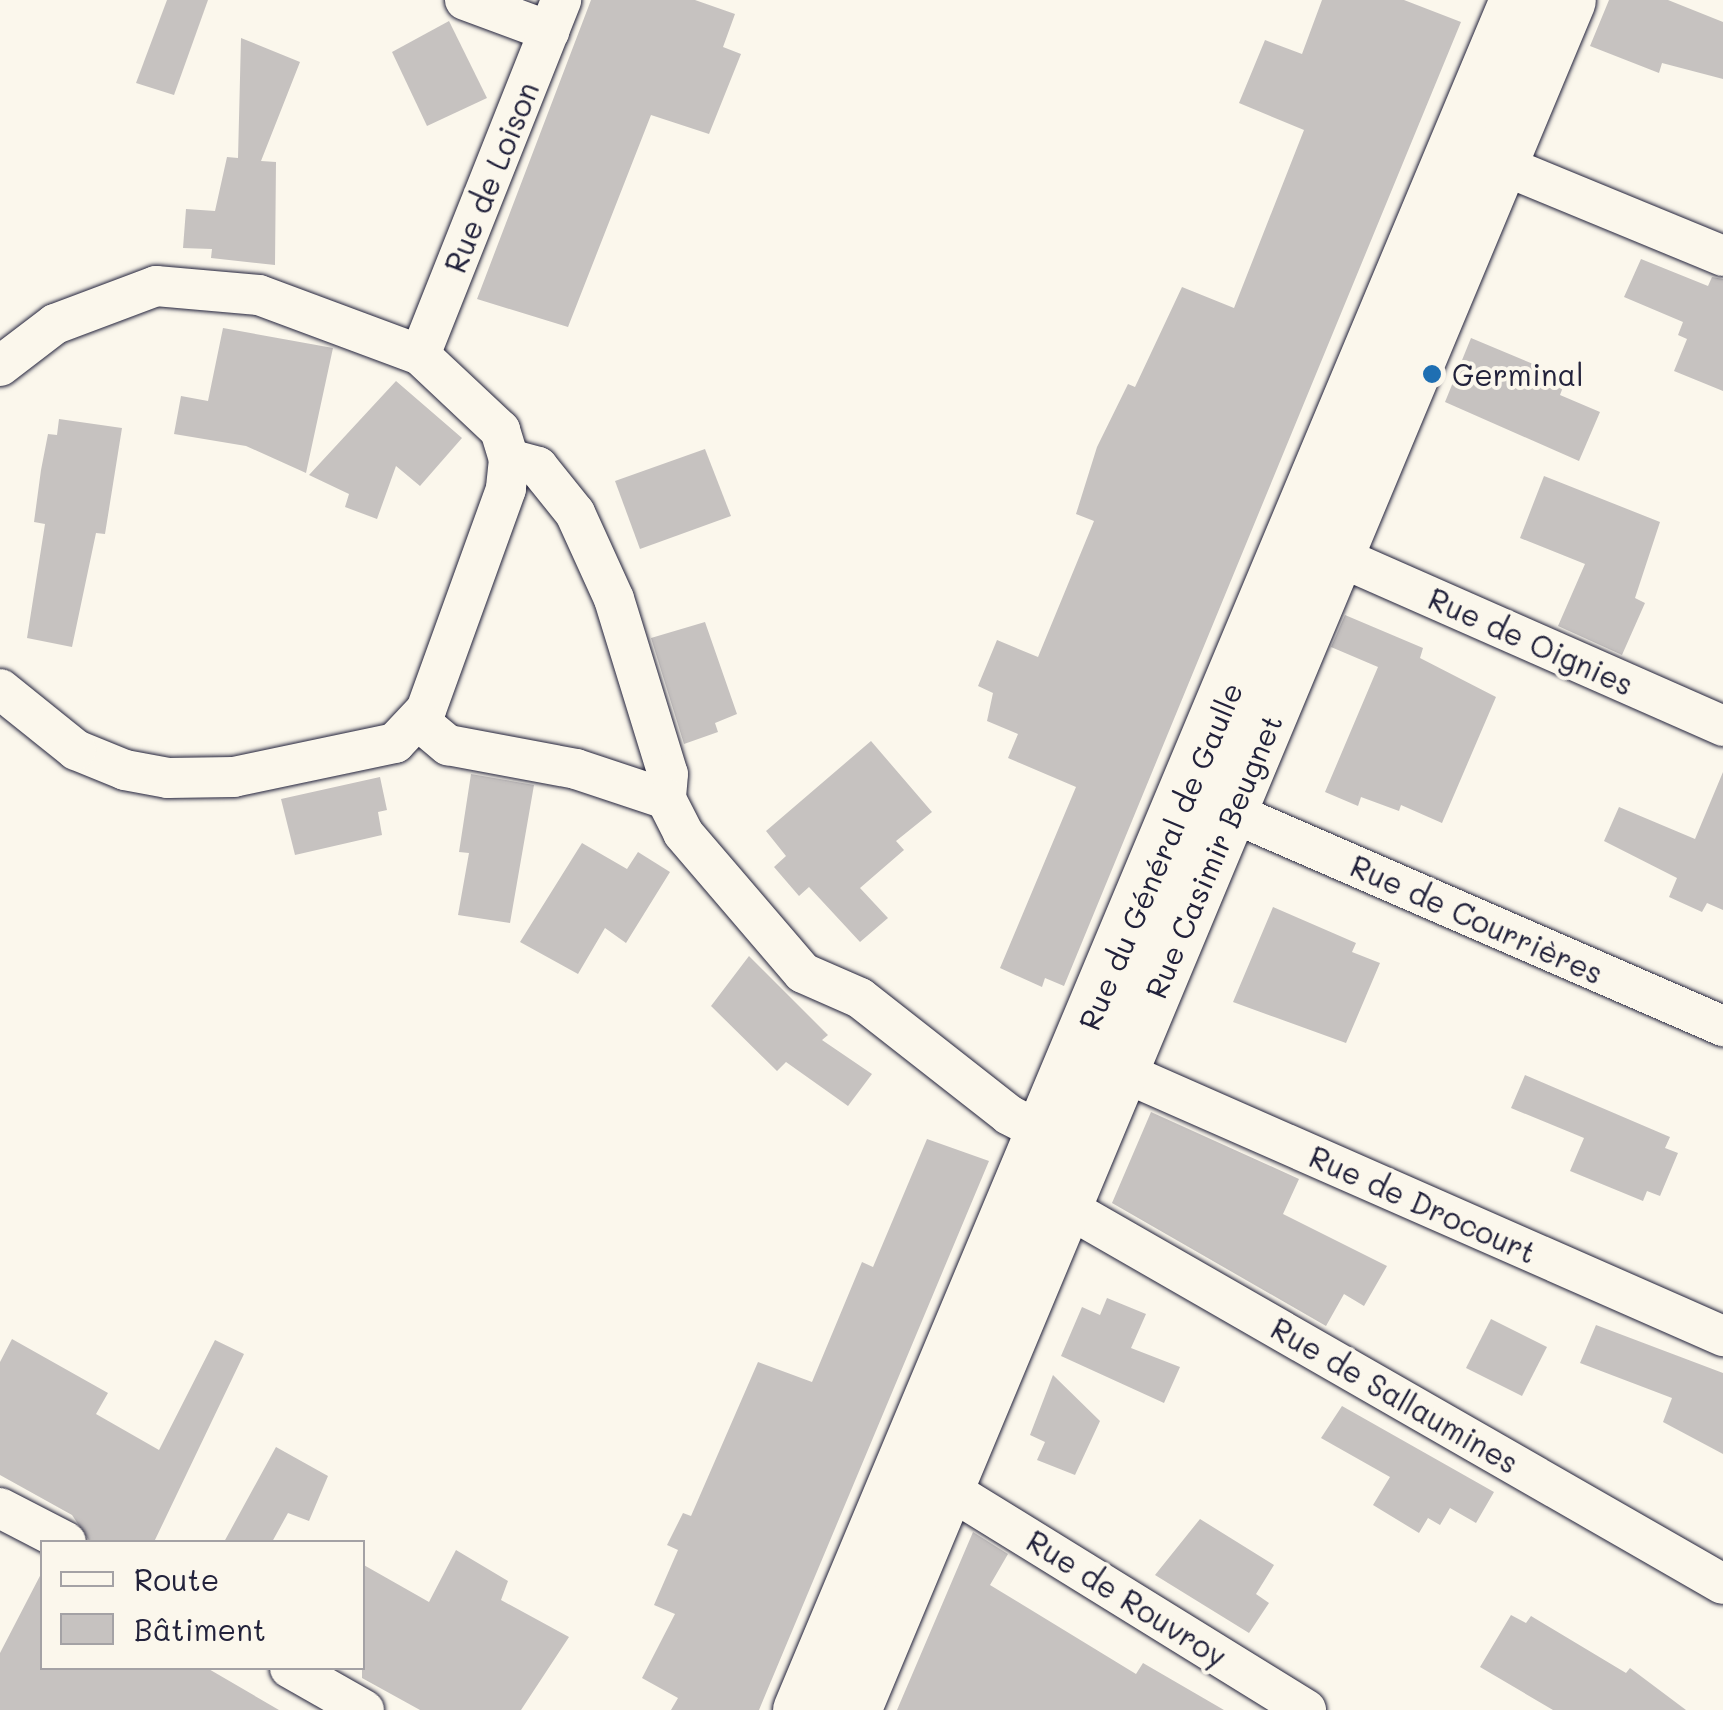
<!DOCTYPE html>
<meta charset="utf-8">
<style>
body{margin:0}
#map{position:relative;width:1723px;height:1710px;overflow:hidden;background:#fbf7ec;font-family:Mali,sans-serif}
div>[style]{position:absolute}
.building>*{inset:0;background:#c6c2c0}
.roads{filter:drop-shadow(0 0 2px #22223b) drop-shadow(0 0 2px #22223b)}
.street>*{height:40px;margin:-20px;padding:0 20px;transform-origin:20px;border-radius:20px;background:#fbf7ec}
.secondary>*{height:55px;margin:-27.5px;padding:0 27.5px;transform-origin:27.5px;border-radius:27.5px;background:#fbf7ec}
.dots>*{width:28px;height:28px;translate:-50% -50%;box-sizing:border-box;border:5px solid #fbf7ec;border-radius:50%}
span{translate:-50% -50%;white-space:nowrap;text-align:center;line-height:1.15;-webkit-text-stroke:8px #fbf7ec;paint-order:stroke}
.street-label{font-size:30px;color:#22223b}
.poi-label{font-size:30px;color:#22223b}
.left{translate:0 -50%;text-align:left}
.legend{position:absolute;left:40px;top:1540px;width:325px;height:130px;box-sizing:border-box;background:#fbf7ec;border:2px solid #a4a2a5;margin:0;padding:12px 18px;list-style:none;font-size:30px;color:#22223b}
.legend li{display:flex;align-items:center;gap:20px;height:50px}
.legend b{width:50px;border:2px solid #a4a2a5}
</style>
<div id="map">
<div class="building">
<div style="clip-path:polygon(167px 0,208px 0,174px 95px,136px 83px)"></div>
<div style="clip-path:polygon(591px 0,695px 0,735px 14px,723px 47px,741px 54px,709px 134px,651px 115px,568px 327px,477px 299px)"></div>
<div style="clip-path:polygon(1322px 0,1404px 0,1461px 22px,1064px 986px,1045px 978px,1042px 987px,1000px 968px,1076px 787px,1008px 758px,1018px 734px,987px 721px,993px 693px,978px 686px,997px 640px,1038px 657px,1094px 521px,1076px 514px,1097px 447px,1128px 384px,1135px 387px,1182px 287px,1234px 308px,1304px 130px,1239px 103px,1265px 40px,1302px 54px)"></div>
<div style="clip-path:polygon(1609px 0,1668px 0,1723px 22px,1723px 79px,1662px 63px,1659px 73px,1590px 46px)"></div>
<div style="clip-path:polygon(449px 21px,487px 98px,427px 126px,392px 52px)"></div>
<div style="clip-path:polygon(241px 38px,300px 62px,261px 161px,276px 162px,275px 265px,211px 258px,212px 249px,183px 248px,186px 209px,215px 211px,227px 157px,238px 158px)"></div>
<div style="clip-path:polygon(1641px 259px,1708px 286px,1712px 277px,1723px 279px,1723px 391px,1674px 371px,1687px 339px,1678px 335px,1683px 322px,1624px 297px)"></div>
<div style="clip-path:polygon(223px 328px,333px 348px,306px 473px,246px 446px,174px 434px,181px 396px,208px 401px)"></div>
<div style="clip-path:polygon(1471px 338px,1538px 366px,1534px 375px,1563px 387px,1560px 395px,1600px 412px,1579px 461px,1445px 402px)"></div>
<div style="clip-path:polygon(396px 381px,462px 438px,420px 486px,396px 466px,377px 519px,345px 507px,349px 494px,309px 475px)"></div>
<div style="clip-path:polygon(59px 419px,122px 428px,105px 534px,96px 533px,72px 647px,27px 638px,45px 524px,34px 522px,41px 470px,48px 434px,57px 435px)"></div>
<div style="clip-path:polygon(705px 449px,731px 516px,640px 549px,615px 481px)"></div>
<div style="clip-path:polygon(1544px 476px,1660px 522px,1635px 598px,1645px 603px,1622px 655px,1558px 626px,1585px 564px,1520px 538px)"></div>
<div style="clip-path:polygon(1345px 615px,1423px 648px,1420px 658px,1496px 697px,1442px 823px,1401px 805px,1399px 811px,1361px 797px,1358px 806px,1325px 792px,1378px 667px,1331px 647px)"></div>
<div style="clip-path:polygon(705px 622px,737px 714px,715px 723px,718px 732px,684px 744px,651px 638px)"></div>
<div style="clip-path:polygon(871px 741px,932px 812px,896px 841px,904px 850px,860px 888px,888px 918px,860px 942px,809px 887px,799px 896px,774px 867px,786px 856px,766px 831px)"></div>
<div style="clip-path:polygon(1723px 772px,1723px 910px,1707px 903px,1702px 912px,1669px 897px,1677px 878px,1604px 841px,1619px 807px,1695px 839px)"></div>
<div style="clip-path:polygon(471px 774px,534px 785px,510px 923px,458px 915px,469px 853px,459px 852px)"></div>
<div style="clip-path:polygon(380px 777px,387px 810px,378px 812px,382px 835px,295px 855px,281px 799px)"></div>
<div style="clip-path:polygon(582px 843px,627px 869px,638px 852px,670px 872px,626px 943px,605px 928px,578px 974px,520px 942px)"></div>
<div style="clip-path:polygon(1273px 907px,1356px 943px,1352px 952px,1380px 963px,1346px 1043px,1233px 1002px)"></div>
<div style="clip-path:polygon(749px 956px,828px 1035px,822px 1040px,872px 1074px,848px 1106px,786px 1062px,777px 1071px,711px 1006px)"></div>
<div style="clip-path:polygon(1525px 1075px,1670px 1137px,1665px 1148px,1678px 1153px,1660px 1196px,1647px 1191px,1643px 1201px,1570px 1171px,1584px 1138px,1511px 1108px)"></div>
<div style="clip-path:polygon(1151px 1112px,1299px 1179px,1283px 1214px,1387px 1266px,1364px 1306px,1344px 1294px,1326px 1326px,1112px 1203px)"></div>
<div style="clip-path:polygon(927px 1139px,989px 1161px,759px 1710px,671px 1710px,678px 1698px,642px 1678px,675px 1614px,654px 1605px,678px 1550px,667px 1545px,683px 1513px,691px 1516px,758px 1362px,812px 1382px,862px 1262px,873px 1267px)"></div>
<div style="clip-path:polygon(1107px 1298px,1146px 1314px,1131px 1348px,1180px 1367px,1164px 1403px,1061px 1356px,1082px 1307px,1100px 1315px)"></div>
<div style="clip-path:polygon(1491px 1319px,1547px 1347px,1522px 1396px,1466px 1368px)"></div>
<div style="clip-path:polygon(1596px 1325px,1723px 1373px,1723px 1454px,1663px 1422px,1672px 1398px,1580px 1363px)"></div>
<div style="clip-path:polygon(12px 1339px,108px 1393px,96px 1414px,159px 1450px,215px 1340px,244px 1354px,154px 1542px,90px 1542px,72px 1515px,0 1475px,0 1362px)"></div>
<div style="clip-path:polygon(1053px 1375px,1100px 1421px,1075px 1475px,1037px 1460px,1045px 1442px,1030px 1435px)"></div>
<div style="clip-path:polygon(1342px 1406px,1494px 1492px,1476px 1523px,1450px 1508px,1440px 1525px,1428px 1518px,1419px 1533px,1373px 1505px,1390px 1477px,1321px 1438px)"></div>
<div style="clip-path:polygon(276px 1447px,328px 1476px,309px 1521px,288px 1513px,272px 1542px,224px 1542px)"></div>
<div style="clip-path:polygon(1200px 1519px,1274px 1565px,1256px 1594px,1269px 1603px,1249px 1633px,1155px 1575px)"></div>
<div style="clip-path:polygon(973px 1532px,1008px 1554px,990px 1585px,1136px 1674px,1143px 1663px,1224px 1710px,897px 1710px)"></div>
<div style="clip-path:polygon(456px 1550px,508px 1581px,501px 1600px,569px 1637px,521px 1710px,420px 1710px,362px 1678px,362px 1564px,429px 1602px)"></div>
<div style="clip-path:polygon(42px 1572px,42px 1668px,207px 1668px,279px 1710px,0 1710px,0 1653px)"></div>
<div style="clip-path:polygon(1511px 1615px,1526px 1623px,1531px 1616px,1626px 1673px,1630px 1668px,1686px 1710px,1553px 1710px,1480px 1667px)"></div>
</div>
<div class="roads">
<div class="street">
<div style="left:465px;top:0;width:90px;rotate:20.3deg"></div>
<div style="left:1500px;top:164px;width:241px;rotate:22.4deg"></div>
<div style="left:420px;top:355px;width:382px;rotate:-68.3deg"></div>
<div style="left:0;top:366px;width:69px;rotate:-37.4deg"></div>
<div style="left:55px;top:324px;width:108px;rotate:-20.6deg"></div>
<div style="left:156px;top:286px;width:103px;rotate:5deg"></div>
<div style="left:259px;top:295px;width:172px;rotate:20.4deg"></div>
<div style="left:420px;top:355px;width:110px;rotate:43.2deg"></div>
<div style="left:500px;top:430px;width:30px;rotate:73deg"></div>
<div style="left:509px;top:459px;width:30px;rotate:96deg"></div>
<div style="left:506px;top:489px;width:235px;rotate:109.9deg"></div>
<div style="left:426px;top:710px;width:45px;rotate:133.2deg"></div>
<div style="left:395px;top:743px;width:165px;rotate:168.1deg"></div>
<div style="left:234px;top:777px;width:66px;rotate:179.1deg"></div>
<div style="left:168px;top:778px;width:44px;rotate:-169.5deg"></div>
<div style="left:125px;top:770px;width:53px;rotate:-157.8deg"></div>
<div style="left:76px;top:750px;width:97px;rotate:-141.2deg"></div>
<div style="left:509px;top:459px;width:30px;rotate:15deg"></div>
<div style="left:538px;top:467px;width:59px;rotate:51.2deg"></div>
<div style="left:575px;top:513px;width:94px;rotate:65.6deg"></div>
<div style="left:614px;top:599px;width:183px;rotate:72.9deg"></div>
<div style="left:668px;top:774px;width:25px;rotate:95deg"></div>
<div style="left:1338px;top:556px;width:421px;rotate:23.8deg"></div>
<div style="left:419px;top:721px;width:38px;rotate:40deg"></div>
<div style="left:448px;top:745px;width:130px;rotate:10.6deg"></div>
<div style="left:576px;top:769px;width:95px;rotate:18.4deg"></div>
<div style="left:666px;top:799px;width:38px;rotate:63deg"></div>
<div style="left:683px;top:833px;width:184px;rotate:49.4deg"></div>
<div style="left:803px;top:973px;width:62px;rotate:23.7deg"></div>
<div style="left:860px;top:998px;width:189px;rotate:38.1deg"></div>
<div style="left:1009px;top:1115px;width:39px;rotate:27deg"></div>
<div style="left:1231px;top:812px;width:537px;rotate:23.51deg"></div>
<div style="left:1123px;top:1072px;width:656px;rotate:23.75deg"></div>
<div style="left:1066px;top:1207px;width:757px;rotate:29.85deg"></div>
<div style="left:947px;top:1488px;width:422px;rotate:31.7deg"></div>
<div style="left:0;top:1508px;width:74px;rotate:27.3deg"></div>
<div style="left:290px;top:1668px;width:85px;rotate:29.6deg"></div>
</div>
<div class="secondary">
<div style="left:800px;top:1710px;width:1854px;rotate:-67.25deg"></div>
<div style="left:853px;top:1710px;width:1853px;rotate:-67.31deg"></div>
</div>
</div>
<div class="dots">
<div style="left:1432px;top:374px;background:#1f6fb2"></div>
</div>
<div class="street-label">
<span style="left:491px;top:177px;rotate:-68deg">Rue de Loison</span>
<span style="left:1531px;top:641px;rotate:24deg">Rue de Oignies</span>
<span style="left:1160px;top:856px;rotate:-67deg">Rue du Général de Gaulle</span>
<span style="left:1213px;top:856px;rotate:-67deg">Rue Casimir Beugnet</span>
<span style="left:1477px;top:919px;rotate:24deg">Rue de Courrières</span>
<span style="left:1423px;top:1204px;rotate:24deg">Rue de Drocourt</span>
<span style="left:1395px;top:1395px;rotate:30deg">Rue de Sallaumines</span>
<span style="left:1127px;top:1598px;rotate:32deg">Rue de Rouvroy</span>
</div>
<div class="poi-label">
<span class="left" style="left:1452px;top:374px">Germinal</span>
</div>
<ul class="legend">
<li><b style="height:12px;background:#fbf7ec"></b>Route</li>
<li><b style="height:28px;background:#c6c2c0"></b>Bâtiment</li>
</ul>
</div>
